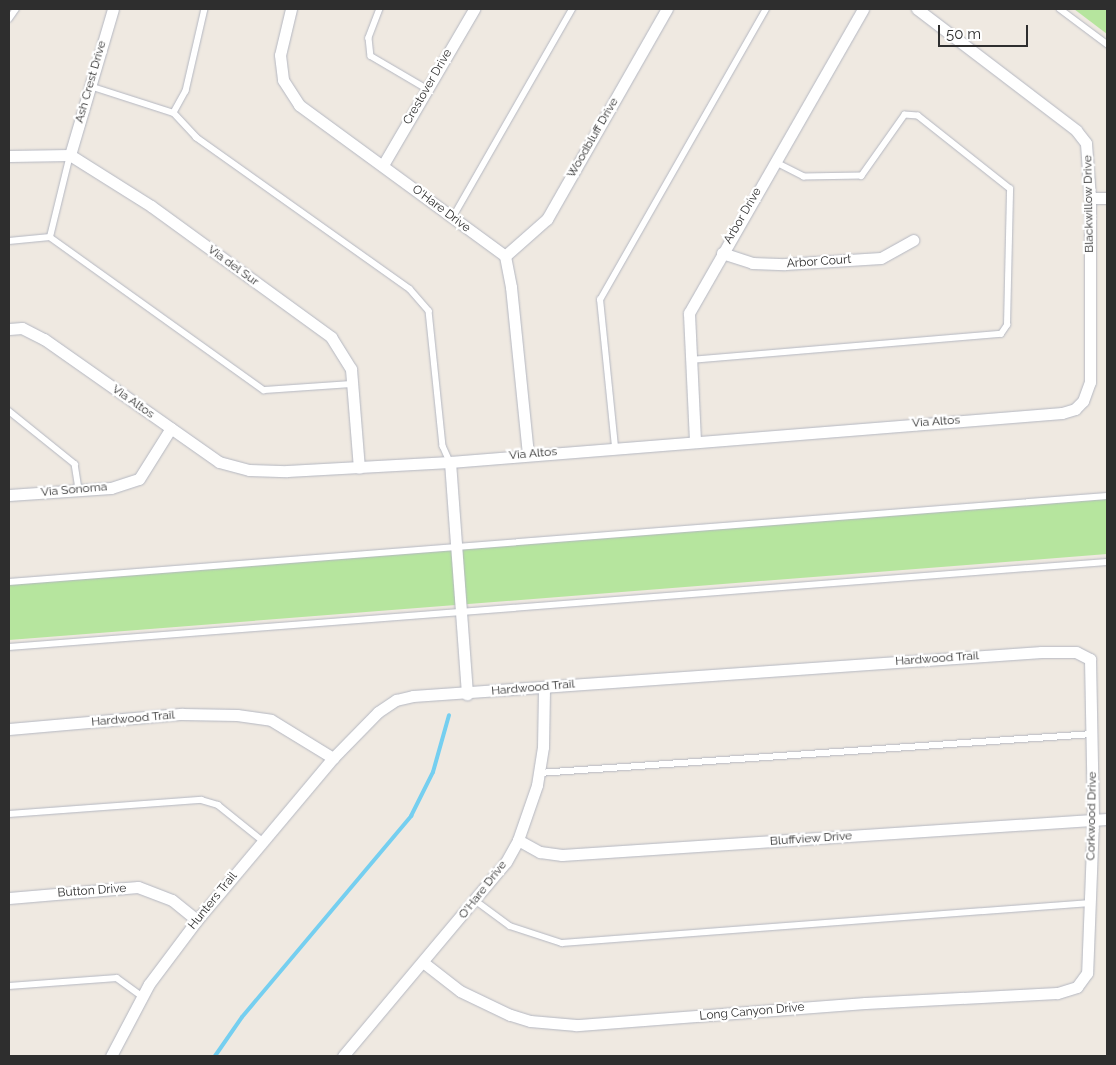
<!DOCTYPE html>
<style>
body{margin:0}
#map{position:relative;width:1116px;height:1065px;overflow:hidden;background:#efe9e1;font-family:Raleway,sans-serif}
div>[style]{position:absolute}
.green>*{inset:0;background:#b6e59e}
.stream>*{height:4px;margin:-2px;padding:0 2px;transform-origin:2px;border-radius:2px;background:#75cff0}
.roads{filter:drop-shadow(0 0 1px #b4b7c1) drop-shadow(0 0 1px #b4b7c1)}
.service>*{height:5.5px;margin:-2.75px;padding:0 2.75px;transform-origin:2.75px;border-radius:2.75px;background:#fff}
.minor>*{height:11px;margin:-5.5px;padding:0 5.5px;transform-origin:5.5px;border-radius:5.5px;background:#fff}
span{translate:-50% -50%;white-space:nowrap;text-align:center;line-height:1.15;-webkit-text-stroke:4.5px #fff;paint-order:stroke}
.street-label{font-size:12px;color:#2e2e2e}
.frame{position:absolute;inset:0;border:10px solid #2e2e2e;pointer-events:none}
.scale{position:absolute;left:938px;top:25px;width:90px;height:22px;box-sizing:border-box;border:2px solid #2e2e2e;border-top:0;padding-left:6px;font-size:15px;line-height:18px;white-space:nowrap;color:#2e2e2e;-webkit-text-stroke:4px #fff;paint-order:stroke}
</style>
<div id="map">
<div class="green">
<div style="clip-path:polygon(1074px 9px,1107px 9px,1107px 34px)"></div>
<div style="clip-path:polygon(1107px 499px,1107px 554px,9px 640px,9px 584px)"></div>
</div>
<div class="stream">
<div style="left:215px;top:1056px;width:47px;rotate:-55.3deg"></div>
<div style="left:242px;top:1017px;width:263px;rotate:-49.9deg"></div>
<div style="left:411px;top:816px;width:49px;rotate:-63.4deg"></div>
<div style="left:433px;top:772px;width:59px;rotate:-74.3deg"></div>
</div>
<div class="roads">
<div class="service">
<div style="left:205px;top:9px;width:84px;rotate:103deg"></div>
<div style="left:186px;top:91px;width:25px;rotate:119deg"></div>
<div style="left:174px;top:113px;width:33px;rotate:47deg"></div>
<div style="left:196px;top:137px;width:262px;rotate:35.4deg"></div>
<div style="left:410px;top:289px;width:29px;rotate:49deg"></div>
<div style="left:429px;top:311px;width:136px;rotate:84.1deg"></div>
<div style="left:443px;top:446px;width:17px;rotate:66deg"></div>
<div style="left:380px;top:9px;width:31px;rotate:111deg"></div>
<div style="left:369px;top:38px;width:18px;rotate:84deg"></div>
<div style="left:371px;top:56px;width:65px;rotate:30.5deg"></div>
<div style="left:1060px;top:9px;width:59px;rotate:36.7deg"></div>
<div style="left:9px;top:19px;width:12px;rotate:-55deg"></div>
<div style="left:90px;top:86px;width:88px;rotate:17.8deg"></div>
<div style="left:453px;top:217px;width:240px;rotate:-60.2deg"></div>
<div style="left:50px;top:237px;width:84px;rotate:-76.3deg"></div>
<div style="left:9px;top:241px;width:41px;rotate:-5.6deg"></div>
<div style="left:50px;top:237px;width:263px;rotate:35.6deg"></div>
<div style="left:264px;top:390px;width:88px;rotate:-3.9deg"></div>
<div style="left:690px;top:360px;width:312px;rotate:-4.8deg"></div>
<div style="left:1001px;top:334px;width:11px;rotate:-56deg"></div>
<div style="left:1007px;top:325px;width:136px;rotate:-88.7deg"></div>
<div style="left:1010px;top:189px;width:117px;rotate:-141.6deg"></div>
<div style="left:918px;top:116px;width:13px;rotate:-176deg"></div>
<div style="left:905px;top:115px;width:75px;rotate:125.2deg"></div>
<div style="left:862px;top:176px;width:58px;rotate:179deg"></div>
<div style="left:804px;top:177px;width:33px;rotate:-153deg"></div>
<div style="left:9px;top:411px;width:85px;rotate:38.8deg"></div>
<div style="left:75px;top:464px;width:26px;rotate:81deg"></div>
<div style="left:615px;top:447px;width:148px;rotate:-95.8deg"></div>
<div style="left:600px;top:300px;width:335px;rotate:-60.3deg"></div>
<div style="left:9px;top:582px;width:1101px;rotate:-4.48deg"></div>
<div style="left:9px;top:647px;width:1101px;rotate:-4.43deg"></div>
<div style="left:539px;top:773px;width:554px;rotate:-4.03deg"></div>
<div style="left:9px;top:814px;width:193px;rotate:-4.2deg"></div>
<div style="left:201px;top:800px;width:18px;rotate:16deg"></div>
<div style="left:218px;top:805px;width:58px;rotate:38.7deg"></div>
<div style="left:476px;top:901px;width:42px;rotate:36.3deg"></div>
<div style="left:510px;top:926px;width:55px;rotate:18.1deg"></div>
<div style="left:562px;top:943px;width:530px;rotate:-4.33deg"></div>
<div style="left:9px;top:986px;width:108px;rotate:-4.2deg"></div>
<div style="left:117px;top:978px;width:31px;rotate:36deg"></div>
</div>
<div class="minor">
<div style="left:291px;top:9px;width:47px;rotate:103.4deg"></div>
<div style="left:280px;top:55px;width:25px;rotate:83deg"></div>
<div style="left:283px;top:80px;width:30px;rotate:57deg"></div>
<div style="left:299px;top:105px;width:255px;rotate:36.2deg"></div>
<div style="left:505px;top:256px;width:32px;rotate:79deg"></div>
<div style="left:511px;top:287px;width:168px;rotate:84.2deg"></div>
<div style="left:70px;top:155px;width:152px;rotate:-73.6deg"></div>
<div style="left:9px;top:156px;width:61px;rotate:-0.9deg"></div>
<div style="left:70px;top:155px;width:96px;rotate:32.2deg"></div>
<div style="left:151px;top:206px;width:223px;rotate:36deg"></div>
<div style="left:331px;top:337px;width:38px;rotate:58deg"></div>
<div style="left:351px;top:369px;width:99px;rotate:85.4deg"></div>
<div style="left:383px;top:165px;width:181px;rotate:-59.7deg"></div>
<div style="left:1090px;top:198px;width:17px"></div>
<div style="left:722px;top:253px;width:32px;rotate:18deg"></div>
<div style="left:752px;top:263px;width:33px;rotate:2deg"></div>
<div style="left:785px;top:264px;width:96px;rotate:-3.6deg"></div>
<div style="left:881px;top:258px;width:37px;rotate:-29deg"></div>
<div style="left:505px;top:256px;width:56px;rotate:-41.4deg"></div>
<div style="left:547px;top:219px;width:242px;rotate:-60.3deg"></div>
<div style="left:9px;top:329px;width:13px;rotate:-4deg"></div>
<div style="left:22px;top:328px;width:25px;rotate:27deg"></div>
<div style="left:44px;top:339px;width:214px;rotate:35.1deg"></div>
<div style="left:219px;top:462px;width:31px;rotate:15deg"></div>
<div style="left:249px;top:470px;width:38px;rotate:2deg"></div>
<div style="left:287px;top:471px;width:163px;rotate:-3.2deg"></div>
<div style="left:450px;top:462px;width:614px;rotate:-4.58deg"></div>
<div style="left:1062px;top:413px;width:14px;rotate:-17deg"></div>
<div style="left:1075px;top:409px;width:11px;rotate:-45deg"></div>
<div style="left:1083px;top:401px;width:20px;rotate:-70deg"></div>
<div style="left:1090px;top:382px;width:184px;rotate:-90deg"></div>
<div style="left:1090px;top:198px;width:55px;rotate:-94.2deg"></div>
<div style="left:1086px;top:143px;width:16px;rotate:-128deg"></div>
<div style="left:1076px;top:130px;width:200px;rotate:-142.7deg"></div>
<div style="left:695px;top:441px;width:128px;rotate:-92.7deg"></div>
<div style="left:689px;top:313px;width:350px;rotate:-60.2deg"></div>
<div style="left:450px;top:462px;width:233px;rotate:85.8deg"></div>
<div style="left:9px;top:495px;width:102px;rotate:-3.9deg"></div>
<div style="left:111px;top:488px;width:29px;rotate:-18deg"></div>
<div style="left:139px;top:479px;width:60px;rotate:-57.9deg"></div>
<div style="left:9px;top:729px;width:174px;rotate:-5deg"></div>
<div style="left:182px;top:714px;width:55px;rotate:1deg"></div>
<div style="left:237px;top:715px;width:34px;rotate:8deg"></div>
<div style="left:271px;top:720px;width:73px;rotate:31.5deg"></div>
<div style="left:518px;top:840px;width:25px;rotate:29deg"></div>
<div style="left:540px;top:852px;width:22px;rotate:8deg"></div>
<div style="left:562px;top:855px;width:546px;rotate:-3.78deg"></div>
<div style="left:9px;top:898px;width:129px;rotate:-4.9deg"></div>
<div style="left:138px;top:887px;width:36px;rotate:21deg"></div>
<div style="left:172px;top:900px;width:32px;rotate:39deg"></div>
<div style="left:111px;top:1056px;width:81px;rotate:-62.2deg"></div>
<div style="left:149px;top:984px;width:80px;rotate:-53.1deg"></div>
<div style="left:197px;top:920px;width:212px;rotate:-50deg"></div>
<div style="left:333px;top:758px;width:64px;rotate:-45.6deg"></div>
<div style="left:378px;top:712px;width:22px;rotate:-34deg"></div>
<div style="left:396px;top:700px;width:17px;rotate:-13deg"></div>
<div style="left:413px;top:696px;width:630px;rotate:-4.01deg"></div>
<div style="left:1041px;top:652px;width:35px"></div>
<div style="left:1076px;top:652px;width:16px;rotate:27deg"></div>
<div style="left:1090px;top:659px;width:161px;rotate:88.9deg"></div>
<div style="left:1093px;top:820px;width:153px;rotate:92.2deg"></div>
<div style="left:1087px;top:973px;width:17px;rotate:126deg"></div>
<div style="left:1077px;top:987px;width:21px;rotate:163deg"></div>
<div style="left:1057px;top:993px;width:192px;rotate:177deg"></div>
<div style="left:865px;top:1003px;width:290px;rotate:175.6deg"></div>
<div style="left:576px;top:1025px;width:46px;rotate:-175deg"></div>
<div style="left:530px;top:1021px;width:21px;rotate:-163deg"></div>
<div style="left:510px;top:1015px;width:55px;rotate:-154.4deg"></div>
<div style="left:460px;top:991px;width:46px;rotate:-142.1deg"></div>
<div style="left:343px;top:1056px;width:253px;rotate:-50deg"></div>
<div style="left:506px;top:862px;width:25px;rotate:-61deg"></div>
<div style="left:518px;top:840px;width:58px;rotate:-70.9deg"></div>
<div style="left:537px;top:785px;width:38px;rotate:-81deg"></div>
<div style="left:543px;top:747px;width:60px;rotate:-89deg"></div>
</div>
</div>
<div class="street-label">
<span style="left:91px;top:82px;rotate:-74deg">Ash Crest Drive</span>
<span style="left:428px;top:87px;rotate:-60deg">Crestover Drive</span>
<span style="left:593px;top:138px;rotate:-60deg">Woodbluff Drive</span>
<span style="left:1089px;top:204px;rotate:-91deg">Blackwillow Drive</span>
<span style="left:441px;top:209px;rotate:37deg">O'Hare Drive</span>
<span style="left:743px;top:216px;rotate:-60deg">Arbor Drive</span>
<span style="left:819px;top:262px;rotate:-4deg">Arbor Court</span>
<span style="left:233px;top:266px;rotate:36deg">Via del Sur</span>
<span style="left:133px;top:402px;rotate:35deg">Via Altos</span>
<span style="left:936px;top:422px;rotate:-4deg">Via Altos</span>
<span style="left:533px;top:454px;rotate:-5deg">Via Altos</span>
<span style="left:74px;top:490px;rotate:-5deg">Via Sonoma</span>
<span style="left:937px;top:659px;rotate:-4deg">Hardwood Trail</span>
<span style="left:533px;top:688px;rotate:-5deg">Hardwood Trail</span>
<span style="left:133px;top:719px;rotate:-5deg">Hardwood Trail</span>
<span style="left:1092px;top:816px;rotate:-89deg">Corkwood Drive</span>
<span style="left:811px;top:839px;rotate:-4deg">Bluffview Drive</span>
<span style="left:483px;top:890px;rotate:-52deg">O'Hare Drive</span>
<span style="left:92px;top:891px;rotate:-4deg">Button Drive</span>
<span style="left:213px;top:901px;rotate:-51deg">Hunters Trail</span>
<span style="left:752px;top:1012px;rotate:-5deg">Long Canyon Drive</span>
</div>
<div class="frame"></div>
<div class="scale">50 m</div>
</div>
